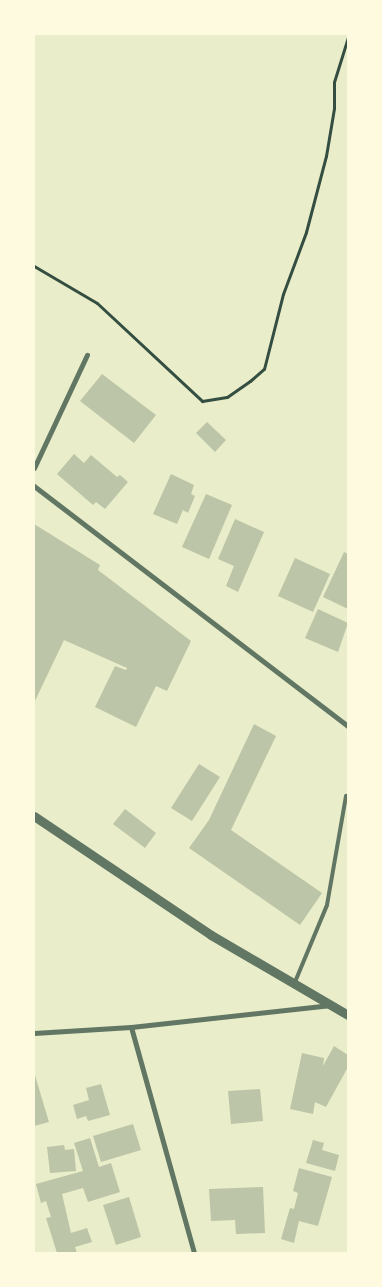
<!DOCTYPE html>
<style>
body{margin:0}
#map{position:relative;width:382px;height:1287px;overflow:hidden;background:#e9edc9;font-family:Montserrat,sans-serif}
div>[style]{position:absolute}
.building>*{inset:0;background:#bcc5a7}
.path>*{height:3px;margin:-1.5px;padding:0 1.5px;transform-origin:1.5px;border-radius:1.5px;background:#344e41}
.service>*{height:4px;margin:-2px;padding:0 2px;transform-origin:2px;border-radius:2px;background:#617663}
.minor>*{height:5px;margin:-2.5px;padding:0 2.5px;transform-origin:2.5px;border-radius:2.5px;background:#617663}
.tertiary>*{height:9px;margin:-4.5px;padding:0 4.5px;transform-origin:4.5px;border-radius:4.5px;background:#617663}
span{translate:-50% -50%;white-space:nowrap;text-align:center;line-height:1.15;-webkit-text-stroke:5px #fefae0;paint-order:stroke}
.frame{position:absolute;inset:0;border:35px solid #fefae0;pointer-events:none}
</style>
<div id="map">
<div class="building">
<div style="clip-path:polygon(102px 374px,156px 415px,134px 443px,80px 401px)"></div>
<div style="clip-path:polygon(207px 422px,226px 440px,215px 452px,196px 433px)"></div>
<div style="clip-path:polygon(74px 454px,84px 463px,91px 455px,117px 477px,120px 475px,128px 482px,105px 509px,96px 502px,93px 505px,57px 474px)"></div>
<div style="clip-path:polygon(171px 474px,194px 485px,191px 494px,195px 496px,188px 513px,183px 510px,177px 524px,153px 514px)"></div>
<div style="clip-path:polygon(206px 494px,232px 505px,209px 559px,182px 547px)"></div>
<div style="clip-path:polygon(235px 519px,264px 532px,238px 592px,226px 586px,234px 566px,218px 559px)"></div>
<div style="clip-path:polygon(34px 524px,100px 565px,98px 570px,191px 641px,167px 691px,156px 686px,136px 727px,95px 707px,115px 666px,126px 670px,127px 668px,64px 640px,34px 703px)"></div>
<div style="clip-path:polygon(344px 552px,348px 554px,348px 609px,323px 597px)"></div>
<div style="clip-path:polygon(295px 558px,330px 574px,313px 612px,278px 596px)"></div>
<div style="clip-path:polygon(318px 609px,348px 623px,338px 652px,305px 638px)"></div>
<div style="clip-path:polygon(254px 724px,276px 736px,231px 830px,322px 893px,300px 925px,189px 848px,209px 820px)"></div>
<div style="clip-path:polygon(199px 764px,220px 777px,192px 821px,171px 808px)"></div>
<div style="clip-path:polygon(125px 809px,156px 833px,145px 848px,113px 824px)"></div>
<div style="clip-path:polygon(334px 1046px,348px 1055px,348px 1067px,326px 1107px,315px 1102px,313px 1114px,290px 1109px,302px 1053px,324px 1058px,323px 1066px)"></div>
<div style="clip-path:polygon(34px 1072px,49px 1122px,34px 1126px)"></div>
<div style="clip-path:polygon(101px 1084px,110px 1115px,88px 1121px,86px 1116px,77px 1119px,73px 1105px,89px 1100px,86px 1088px)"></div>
<div style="clip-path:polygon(260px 1089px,263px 1121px,231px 1124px,228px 1091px)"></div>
<div style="clip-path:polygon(133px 1124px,141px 1150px,101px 1162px,93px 1136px)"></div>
<div style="clip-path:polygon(90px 1138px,99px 1167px,111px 1163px,120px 1192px,88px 1202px,83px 1188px,62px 1194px,71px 1233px,87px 1228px,92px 1242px,75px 1247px,77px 1253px,57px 1253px,46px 1218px,51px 1217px,46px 1201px,41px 1203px,36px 1184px,83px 1171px,74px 1143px)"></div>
<div style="clip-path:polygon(313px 1140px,324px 1143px,322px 1150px,339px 1155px,335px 1171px,306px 1163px)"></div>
<div style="clip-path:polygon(64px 1145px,65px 1150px,74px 1149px,76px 1171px,50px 1173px,47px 1147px)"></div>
<div style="clip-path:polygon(299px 1168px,332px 1177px,318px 1226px,299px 1221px,294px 1243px,281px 1239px,290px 1208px,294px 1209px,298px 1193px,293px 1191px)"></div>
<div style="clip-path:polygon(263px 1187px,265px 1233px,236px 1234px,235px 1220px,211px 1221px,209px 1189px)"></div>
<div style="clip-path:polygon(129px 1197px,141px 1237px,116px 1245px,103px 1205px)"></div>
</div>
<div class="path">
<div style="left:34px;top:266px;width:73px;rotate:30.4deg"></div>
<div style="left:97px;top:303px;width:144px;rotate:43deg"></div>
<div style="left:202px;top:401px;width:25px;rotate:-9deg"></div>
<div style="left:227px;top:397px;width:28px;rotate:-35deg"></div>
<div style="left:250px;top:381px;width:18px;rotate:-41deg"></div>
<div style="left:264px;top:369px;width:77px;rotate:-75.8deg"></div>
<div style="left:283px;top:294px;width:66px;rotate:-69.6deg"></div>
<div style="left:306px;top:232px;width:79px;rotate:-75.3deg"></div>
<div style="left:326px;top:156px;width:49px;rotate:-80.5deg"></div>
<div style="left:334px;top:108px;width:26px;rotate:-90deg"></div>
<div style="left:334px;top:82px;width:47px;rotate:-72.7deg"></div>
</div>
<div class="service">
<div style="left:295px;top:982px;width:83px;rotate:-67.4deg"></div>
<div style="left:327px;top:905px;width:111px;rotate:-80.1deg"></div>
</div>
<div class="minor">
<div style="left:34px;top:468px;width:125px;rotate:-64.9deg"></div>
<div style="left:34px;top:486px;width:395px;rotate:37.4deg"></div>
<div style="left:131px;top:1027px;width:235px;rotate:74.4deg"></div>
<div style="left:34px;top:1033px;width:97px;rotate:-3.5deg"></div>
<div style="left:131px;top:1027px;width:199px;rotate:-6.3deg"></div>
</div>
<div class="tertiary">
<div style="left:34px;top:816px;width:213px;rotate:33.9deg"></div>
<div style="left:211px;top:935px;width:159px;rotate:30.3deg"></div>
</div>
<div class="frame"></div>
</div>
